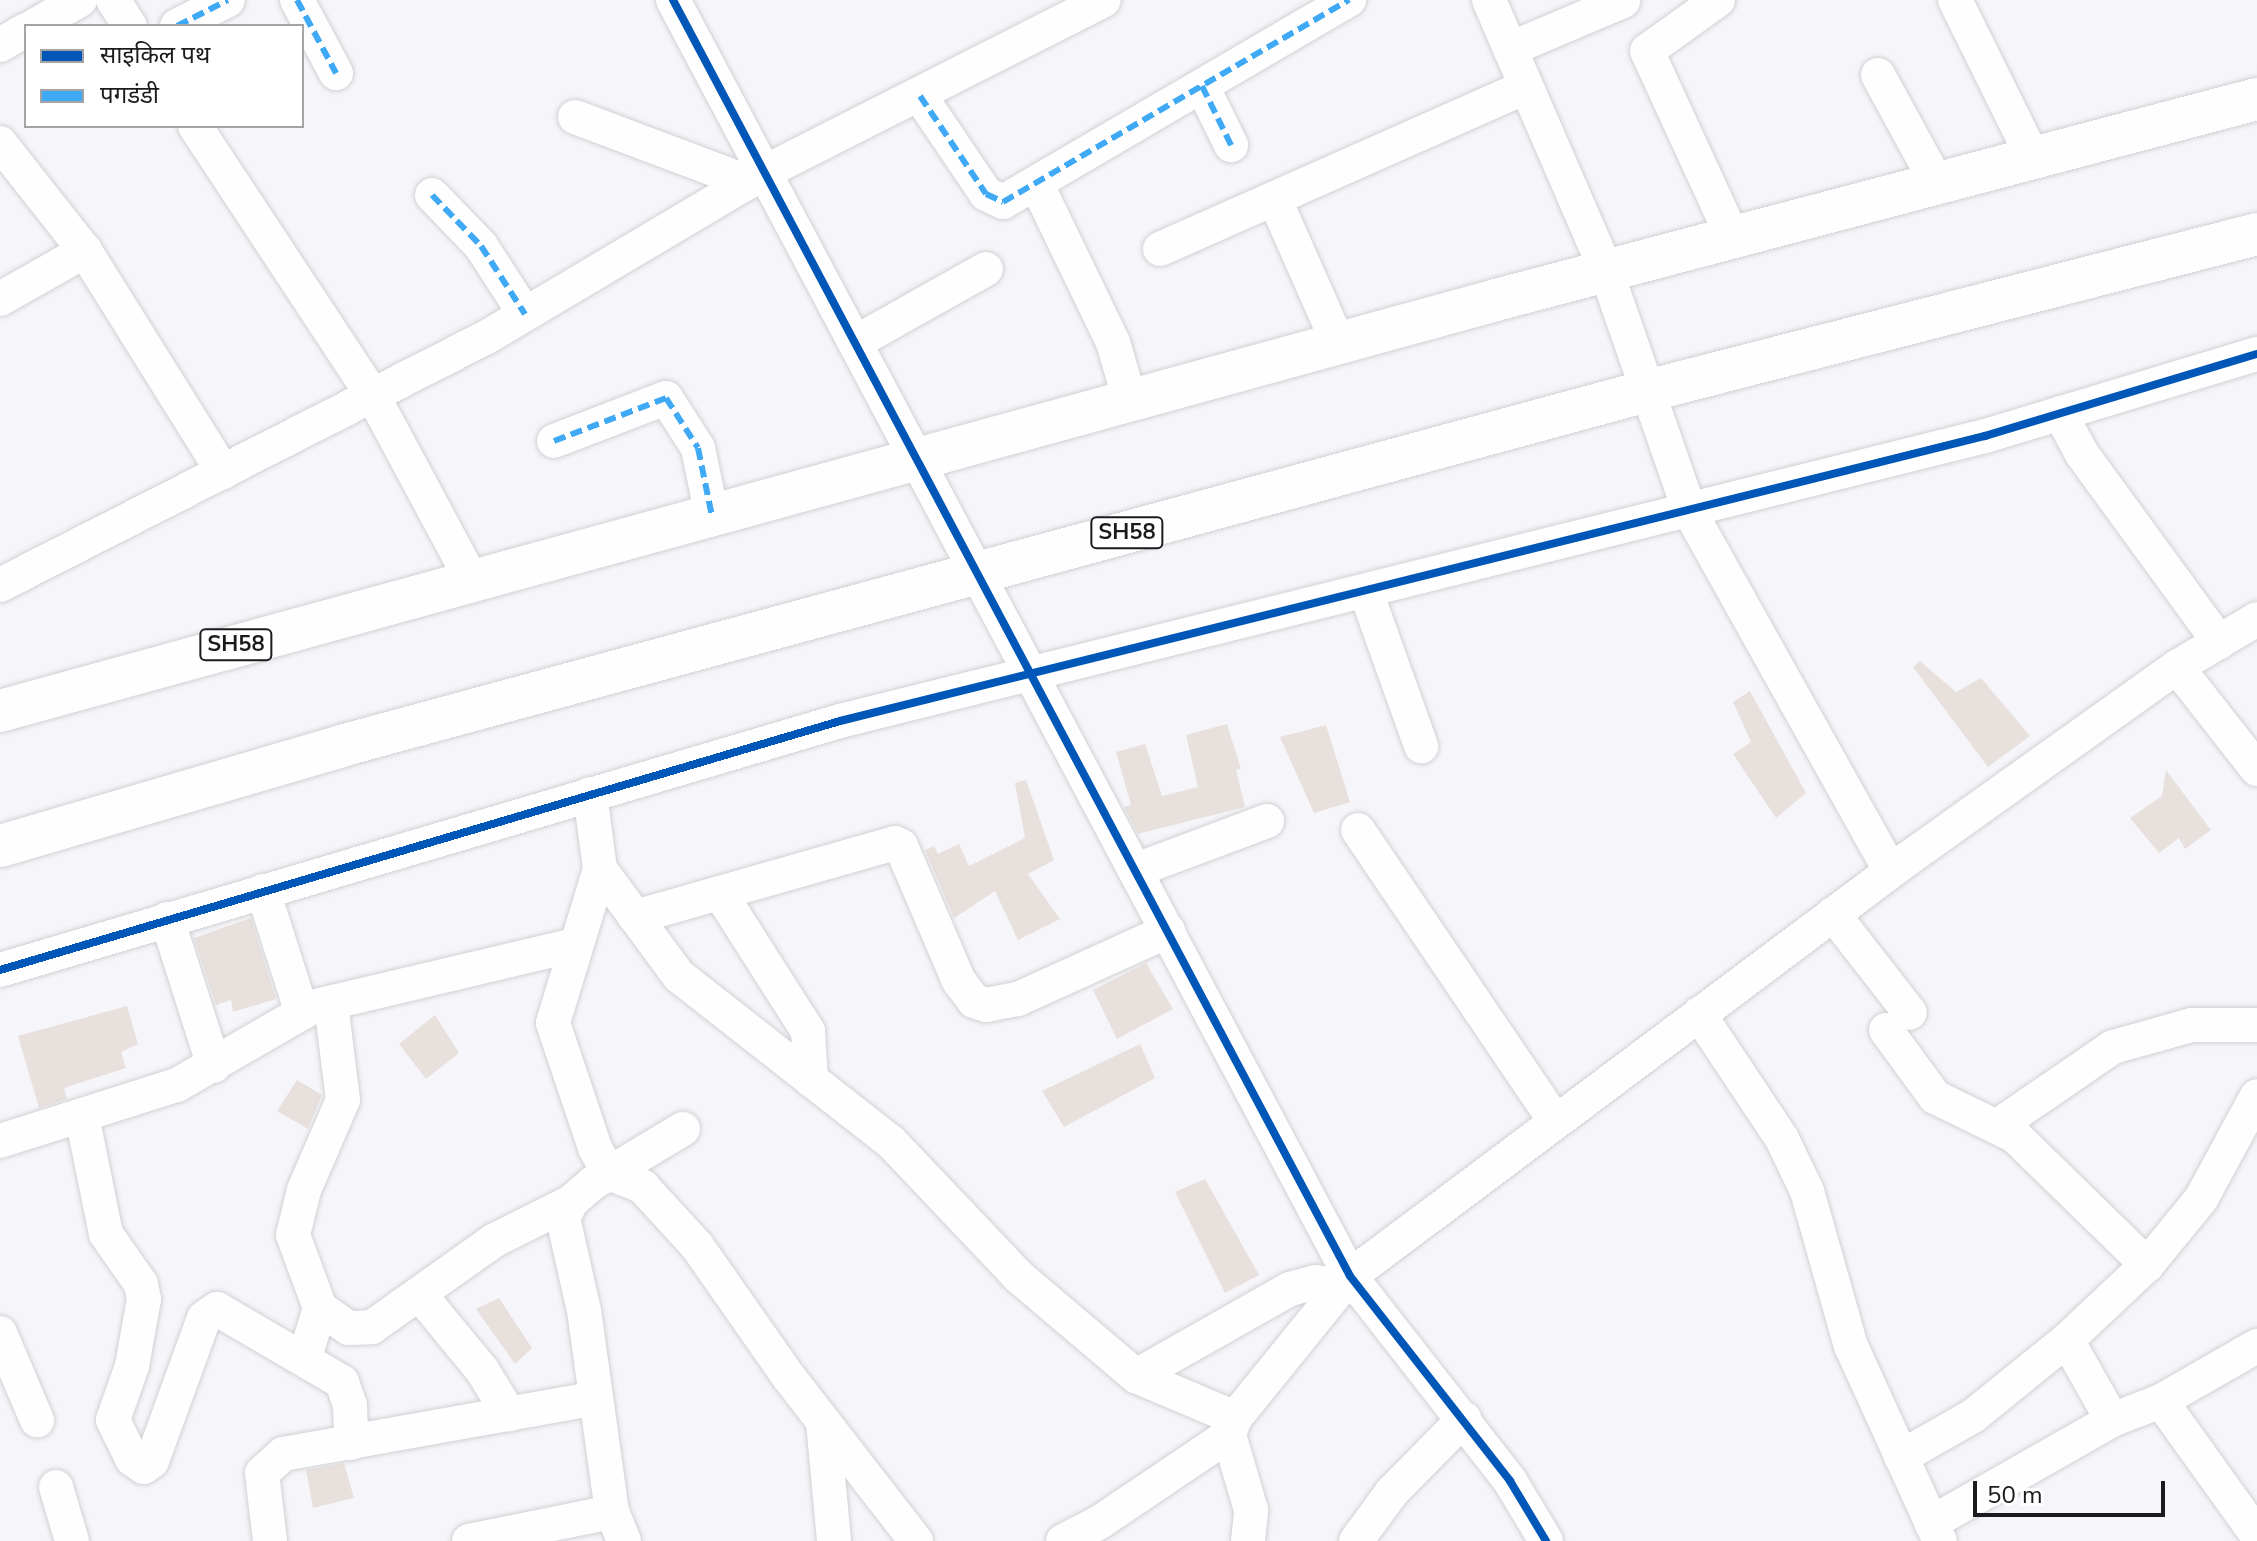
<!DOCTYPE html>
<meta charset="utf-8">
<style>
body{margin:0}
#map{position:relative;width:2257px;height:1541px;overflow:hidden;background:#f6f5fa;font-family:"Nunito Sans","Noto Sans Devanagari",sans-serif}
div>[style]{position:absolute}
.building>*{inset:0;background:#e8e0dd}
.roads{filter:drop-shadow(0 0 2px #d1d1d4) drop-shadow(0 0 2px #d1d1d4)}
.minor>*{height:34px;margin:-17px;padding:0 17px;transform-origin:17px;border-radius:17px;background:#fefefe}
.major>*{height:42px;margin:-21px;padding:0 21px;transform-origin:21px;border-radius:21px;background:#fefefe}
.quiet>*{height:6px;margin-top:-3px;transform-origin:0;background:repeating-linear-gradient(90deg,#3fa9f5 0 12px,transparent 0 18px)}
.cycleway>*{height:8px;margin:-4px;padding:0 4px;transform-origin:4px;border-radius:4px;background:#0057b8}
span{translate:-50% -50%;white-space:nowrap;text-align:center;line-height:1.15;-webkit-text-stroke:6px #fff;paint-order:stroke}
.shield-label span{padding:2px 6px;background:#fff;border:2px solid;border-radius:6px;-webkit-text-stroke-width:0}
.shield-label{font-size:22px;color:#1b1a1d;font-weight:700}
.legend{position:absolute;left:24px;top:24px;width:280px;height:104px;box-sizing:border-box;background:#fff;border:2px solid #a4a3a5;margin:0;padding:10px 14px;list-style:none;font-size:24px;color:#1b1a1d}
.legend li{display:flex;align-items:center;gap:16px;height:40px}
.legend b{width:40px;border:2px solid #a4a3a5}
.scale{position:absolute;left:1973px;top:1481px;width:192px;height:36px;box-sizing:border-box;border:4px solid #1b1a1d;border-top:0;padding-left:10px;font-size:24px;line-height:28px;white-space:nowrap;color:#1b1a1d;-webkit-text-stroke:6px #fff;paint-order:stroke}
</style>
<div id="map">
<div class="building">
<div style="clip-path:polygon(1920px 661px,1956px 692px,1981px 678px,2030px 736px,1988px 767px,1913px 667px)"></div>
<div style="clip-path:polygon(1750px 691px,1806px 793px,1776px 818px,1733px 754px,1751px 742px,1733px 702px)"></div>
<div style="clip-path:polygon(1227px 724px,1241px 769px,1236px 770px,1245px 807px,1138px 834px,1124px 807px,1131px 805px,1116px 752px,1145px 744px,1162px 796px,1198px 787px,1186px 735px)"></div>
<div style="clip-path:polygon(1326px 725px,1350px 802px,1314px 813px,1280px 737px)"></div>
<div style="clip-path:polygon(2166px 770px,2211px 830px,2185px 849px,2179px 838px,2159px 853px,2130px 818px,2162px 796px)"></div>
<div style="clip-path:polygon(1026px 780px,1054px 860px,1028px 874px,1060px 919px,1018px 940px,995px 891px,954px 918px,925px 850px,934px 846px,938px 854px,959px 844px,969px 866px,1025px 838px,1015px 783px)"></div>
<div style="clip-path:polygon(251px 918px,276px 999px,233px 1012px,231px 1000px,216px 1005px,194px 938px)"></div>
<div style="clip-path:polygon(1146px 963px,1173px 1009px,1117px 1039px,1093px 990px)"></div>
<div style="clip-path:polygon(127px 1006px,138px 1044px,121px 1052px,126px 1068px,64px 1088px,67px 1099px,39px 1108px,18px 1036px)"></div>
<div style="clip-path:polygon(435px 1015px,459px 1053px,426px 1079px,399px 1044px)"></div>
<div style="clip-path:polygon(1140px 1044px,1155px 1078px,1064px 1127px,1042px 1091px)"></div>
<div style="clip-path:polygon(297px 1080px,322px 1095px,308px 1129px,277px 1111px)"></div>
<div style="clip-path:polygon(1205px 1179px,1259px 1275px,1225px 1293px,1175px 1192px)"></div>
<div style="clip-path:polygon(499px 1298px,532px 1348px,515px 1364px,476px 1309px)"></div>
<div style="clip-path:polygon(344px 1463px,354px 1498px,313px 1508px,306px 1470px)"></div>
</div>
<div class="roads">
<div class="minor">
<div style="left:113px;top:0;width:31px;rotate:57deg"></div>
<div style="left:297px;top:0;width:83px;rotate:61.9deg"></div>
<div style="left:673px;top:0;width:1444px;rotate:62.05deg"></div>
<div style="left:1350px;top:1276px;width:260px;rotate:52deg"></div>
<div style="left:1510px;top:1481px;width:70px;rotate:59deg"></div>
<div style="left:1489px;top:0;width:295px;rotate:66.6deg"></div>
<div style="left:1606px;top:271px;width:255px;rotate:70.8deg"></div>
<div style="left:1690px;top:512px;width:411px;rotate:60.8deg"></div>
<div style="left:1718px;top:0;width:87px;rotate:144.3deg"></div>
<div style="left:1647px;top:51px;width:206px;rotate:65.3deg"></div>
<div style="left:1955px;top:0;width:178px;rotate:63.7deg"></div>
<div style="left:34px;top:26px;width:53px;rotate:-29.5deg"></div>
<div style="left:177px;top:26px;width:57px;rotate:-27deg"></div>
<div style="left:0;top:45px;width:30px;rotate:-30deg"></div>
<div style="left:1510px;top:49px;width:123px;rotate:-23deg"></div>
<div style="left:1878px;top:75px;width:125px;rotate:61.4deg"></div>
<div style="left:1202px;top:86px;width:66px;rotate:63.8deg"></div>
<div style="left:920px;top:96px;width:118px;rotate:56deg"></div>
<div style="left:986px;top:194px;width:19px;rotate:25deg"></div>
<div style="left:1003px;top:202px;width:401px;rotate:-30.3deg"></div>
<div style="left:575px;top:117px;width:185px;rotate:20.6deg"></div>
<div style="left:195px;top:126px;width:323px;rotate:56.6deg"></div>
<div style="left:373px;top:396px;width:208px;rotate:61.8deg"></div>
<div style="left:0;top:143px;width:137px;rotate:51.8deg"></div>
<div style="left:85px;top:251px;width:261px;rotate:58deg"></div>
<div style="left:1036px;top:183px;width:177px;rotate:64.2deg"></div>
<div style="left:1113px;top:342px;width:61px;rotate:73.9deg"></div>
<div style="left:432px;top:195px;width:71px;rotate:46.1deg"></div>
<div style="left:481px;top:246px;width:81px;rotate:57.1deg"></div>
<div style="left:1275px;top:200px;width:156px;rotate:66.2deg"></div>
<div style="left:1160px;top:249px;width:398px;rotate:-23.9deg"></div>
<div style="left:0;top:299px;width:98px;rotate:-29.5deg"></div>
<div style="left:856px;top:342px;width:149px;rotate:-29.3deg"></div>
<div style="left:2060px;top:413px;width:47px;rotate:61.8deg"></div>
<div style="left:2082px;top:454px;width:233px;rotate:53.9deg"></div>
<div style="left:554px;top:441px;width:120px;rotate:-21deg"></div>
<div style="left:666px;top:398px;width:59px;rotate:57.4deg"></div>
<div style="left:698px;top:448px;width:69px;rotate:78.4deg"></div>
<div style="left:0;top:585px;width:547px;rotate:-26.99deg"></div>
<div style="left:487px;top:337px;width:321px;rotate:-30.7deg"></div>
<div style="left:763px;top:173px;width:382px;rotate:-26.9deg"></div>
<div style="left:1366px;top:592px;width:164px;rotate:70.3deg"></div>
<div style="left:2177px;top:667px;width:130px;rotate:51.9deg"></div>
<div style="left:590px;top:794px;width:76px;rotate:82.4deg"></div>
<div style="left:600px;top:869px;width:133px;rotate:53.6deg"></div>
<div style="left:679px;top:976px;width:269px;rotate:38.1deg"></div>
<div style="left:891px;top:1142px;width:185px;rotate:46.5deg"></div>
<div style="left:1018px;top:1276px;width:155px;rotate:40.3deg"></div>
<div style="left:1136px;top:1376px;width:108px;rotate:23deg"></div>
<div style="left:1358px;top:830px;width:349px;rotate:55.9deg"></div>
<div style="left:600px;top:869px;width:161px;rotate:107deg"></div>
<div style="left:553px;top:1023px;width:132px;rotate:71.4deg"></div>
<div style="left:595px;top:1148px;width:29px;rotate:61deg"></div>
<div style="left:609px;top:1173px;width:37px;rotate:22deg"></div>
<div style="left:643px;top:1187px;width:80px;rotate:47.5deg"></div>
<div style="left:697px;top:1246px;width:159px;rotate:55deg"></div>
<div style="left:788px;top:1376px;width:209px;rotate:52.2deg"></div>
<div style="left:1136px;top:870px;width:140px;rotate:-20.5deg"></div>
<div style="left:263px;top:891px;width:128px;rotate:72.3deg"></div>
<div style="left:720px;top:893px;width:164px;rotate:57.5deg"></div>
<div style="left:808px;top:1031px;width:49px;rotate:86.5deg"></div>
<div style="left:1833px;top:914px;width:125px;rotate:52.1deg"></div>
<div style="left:635px;top:917px;width:270px;rotate:-15.9deg"></div>
<div style="left:895px;top:843px;width:7px;rotate:27deg"></div>
<div style="left:901px;top:846px;width:147px;rotate:66.8deg"></div>
<div style="left:959px;top:981px;width:25px;rotate:53deg"></div>
<div style="left:974px;top:1001px;width:13px;rotate:18deg"></div>
<div style="left:986px;top:1005px;width:33px;rotate:-11deg"></div>
<div style="left:1018px;top:999px;width:165px;rotate:-24.4deg"></div>
<div style="left:167px;top:919px;width:154px;rotate:72.3deg"></div>
<div style="left:0;top:970px;width:876px;rotate:-16.51deg"></div>
<div style="left:840px;top:721px;width:1180px;rotate:-13.98deg"></div>
<div style="left:1985px;top:436px;width:284px;rotate:-16.8deg"></div>
<div style="left:1699px;top:1014px;width:150px;rotate:56.4deg"></div>
<div style="left:1782px;top:1139px;width:58px;rotate:64.3deg"></div>
<div style="left:1807px;top:1191px;width:161px;rotate:74.2deg"></div>
<div style="left:1851px;top:1346px;width:214px;rotate:65.5deg"></div>
<div style="left:1886px;top:1030px;width:83px;rotate:53.8deg"></div>
<div style="left:1935px;top:1097px;width:89px;rotate:26deg"></div>
<div style="left:2015px;top:1136px;width:185px;rotate:44.3deg"></div>
<div style="left:82px;top:1116px;width:120px;rotate:78.5deg"></div>
<div style="left:106px;top:1234px;width:61px;rotate:55deg"></div>
<div style="left:141px;top:1284px;width:15px;rotate:79deg"></div>
<div style="left:144px;top:1299px;width:68px;rotate:100.2deg"></div>
<div style="left:132px;top:1366px;width:57px;rotate:109.4deg"></div>
<div style="left:113px;top:1420px;width:43px;rotate:64deg"></div>
<div style="left:132px;top:1459px;width:14px;rotate:34deg"></div>
<div style="left:144px;top:1467px;width:10px;rotate:-37deg"></div>
<div style="left:152px;top:1461px;width:152px;rotate:-70deg"></div>
<div style="left:204px;top:1318px;width:16px;rotate:-35deg"></div>
<div style="left:217px;top:1309px;width:145px;rotate:30.3deg"></div>
<div style="left:342px;top:1382px;width:24px;rotate:71deg"></div>
<div style="left:350px;top:1405px;width:38px;rotate:88deg"></div>
<div style="left:1999px;top:1125px;width:138px;rotate:-34.4deg"></div>
<div style="left:2113px;top:1047px;width:82px;rotate:-15.6deg"></div>
<div style="left:2192px;top:1025px;width:65px"></div>
<div style="left:0;top:1141px;width:186px;rotate:-17.6deg"></div>
<div style="left:177px;top:1085px;width:156px;rotate:-30deg"></div>
<div style="left:312px;top:1007px;width:270px;rotate:-13.3deg"></div>
<div style="left:421px;top:1296px;width:96px;rotate:50.5deg"></div>
<div style="left:482px;top:1370px;width:52px;rotate:58.5deg"></div>
<div style="left:320px;top:1308px;width:35px;rotate:35deg"></div>
<div style="left:349px;top:1328px;width:23px;rotate:-2deg"></div>
<div style="left:372px;top:1327px;width:151px;rotate:-35.3deg"></div>
<div style="left:495px;top:1240px;width:85px;rotate:-26.6deg"></div>
<div style="left:0;top:1333px;width:95px;rotate:67deg"></div>
<div style="left:2067px;top:1340px;width:92px;rotate:60.6deg"></div>
<div style="left:305px;top:1357px;width:51px;rotate:-73deg"></div>
<div style="left:320px;top:1308px;width:78px;rotate:-110.3deg"></div>
<div style="left:293px;top:1235px;width:46px;rotate:-76.3deg"></div>
<div style="left:304px;top:1190px;width:98px;rotate:-66.6deg"></div>
<div style="left:343px;top:1100px;width:98px;rotate:-97.1deg"></div>
<div style="left:1136px;top:1376px;width:177px;rotate:-29.5deg"></div>
<div style="left:1290px;top:1289px;width:27px;rotate:-15deg"></div>
<div style="left:1316px;top:1282px;width:24px;rotate:12deg"></div>
<div style="left:2161px;top:1401px;width:165px;rotate:54.4deg"></div>
<div style="left:823px;top:1422px;width:120px;rotate:84.7deg"></div>
<div style="left:1901px;top:1457px;width:83px;rotate:-29.7deg"></div>
<div style="left:1973px;top:1416px;width:121px;rotate:-39deg"></div>
<div style="left:2067px;top:1340px;width:110px;rotate:-43.2deg"></div>
<div style="left:2147px;top:1265px;width:85px;rotate:-50.7deg"></div>
<div style="left:2201px;top:1199px;width:117px;rotate:-61.5deg"></div>
<div style="left:56px;top:1487px;width:56px;rotate:73.5deg"></div>
<div style="left:1931px;top:1523px;width:208px;rotate:-29.6deg"></div>
<div style="left:2112px;top:1420px;width:53px;rotate:-21.2deg"></div>
<div style="left:2161px;top:1401px;width:111px;rotate:-29.8deg"></div>
<div style="left:270px;top:1541px;width:68px;rotate:-96.7deg"></div>
<div style="left:262px;top:1473px;width:28px;rotate:-42deg"></div>
<div style="left:283px;top:1454px;width:318px;rotate:-10.1deg"></div>
<div style="left:469px;top:1541px;width:146px;rotate:-11.5deg"></div>
<div style="left:624px;top:1541px;width:31px;rotate:-112deg"></div>
<div style="left:612px;top:1512px;width:203px;rotate:-97.9deg"></div>
<div style="left:584px;top:1311px;width:95px;rotate:-102.7deg"></div>
<div style="left:563px;top:1218px;width:18px;rotate:-63deg"></div>
<div style="left:571px;top:1202px;width:29px;rotate:-41deg"></div>
<div style="left:593px;top:1183px;width:105px;rotate:-31deg"></div>
<div style="left:1063px;top:1541px;width:42px;rotate:-27.2deg"></div>
<div style="left:1100px;top:1522px;width:156px;rotate:-34deg"></div>
<div style="left:1248px;top:1541px;width:31px;rotate:-84deg"></div>
<div style="left:1251px;top:1510px;width:78px;rotate:-106.3deg"></div>
<div style="left:1229px;top:1435px;width:18px;rotate:-71deg"></div>
<div style="left:1235px;top:1418px;width:183px;rotate:-51deg"></div>
<div style="left:1350px;top:1276px;width:694px;rotate:-36.8deg"></div>
<div style="left:1906px;top:860px;width:333px;rotate:-35.5deg"></div>
<div style="left:2177px;top:667px;width:93px;rotate:-31deg"></div>
<div style="left:1356px;top:1541px;width:61px;rotate:-53.7deg"></div>
<div style="left:1392px;top:1492px;width:103px;rotate:-45.4deg"></div>
</div>
<div class="major">
<div style="left:0;top:711px;width:1551px;rotate:-15.36deg"></div>
<div style="left:1496px;top:300px;width:787px;rotate:-14.8deg"></div>
<div style="left:0;top:846px;width:355px;rotate:-16.3deg"></div>
<div style="left:341px;top:746px;width:1353px;rotate:-15.21deg"></div>
<div style="left:1647px;top:391px;width:630px;rotate:-14.43deg"></div>
</div>
</div>
<div class="quiet">
<div style="left:297px;top:0;width:83px;rotate:61.9deg"></div>
<div style="left:177px;top:26px;width:57px;rotate:-27deg"></div>
<div style="left:1202px;top:86px;width:66px;rotate:63.8deg"></div>
<div style="left:920px;top:96px;width:118px;rotate:56deg"></div>
<div style="left:986px;top:194px;width:19px;rotate:25deg"></div>
<div style="left:1003px;top:202px;width:401px;rotate:-30.3deg"></div>
<div style="left:432px;top:195px;width:71px;rotate:46.1deg"></div>
<div style="left:481px;top:246px;width:81px;rotate:57.1deg"></div>
<div style="left:554px;top:441px;width:120px;rotate:-21deg"></div>
<div style="left:666px;top:398px;width:59px;rotate:57.4deg"></div>
<div style="left:698px;top:448px;width:69px;rotate:78.4deg"></div>
</div>
<div class="cycleway">
<div style="left:673px;top:0;width:1444px;rotate:62.05deg"></div>
<div style="left:1350px;top:1276px;width:260px;rotate:52deg"></div>
<div style="left:1510px;top:1481px;width:70px;rotate:59deg"></div>
<div style="left:0;top:970px;width:876px;rotate:-16.51deg"></div>
<div style="left:840px;top:721px;width:1180px;rotate:-13.98deg"></div>
<div style="left:1985px;top:436px;width:284px;rotate:-16.8deg"></div>
</div>
<div class="shield-label">
<span style="left:1127px;top:533px">SH58</span>
<span style="left:236px;top:645px">SH58</span>
</div>
<ul class="legend">
<li><b style="height:10px;background:#0057b8"></b>साइकिल पथ</li>
<li><b style="height:10px;background:#3fa9f5"></b>पगडंडी</li>
</ul>
<div class="scale">50 m</div>
</div>
